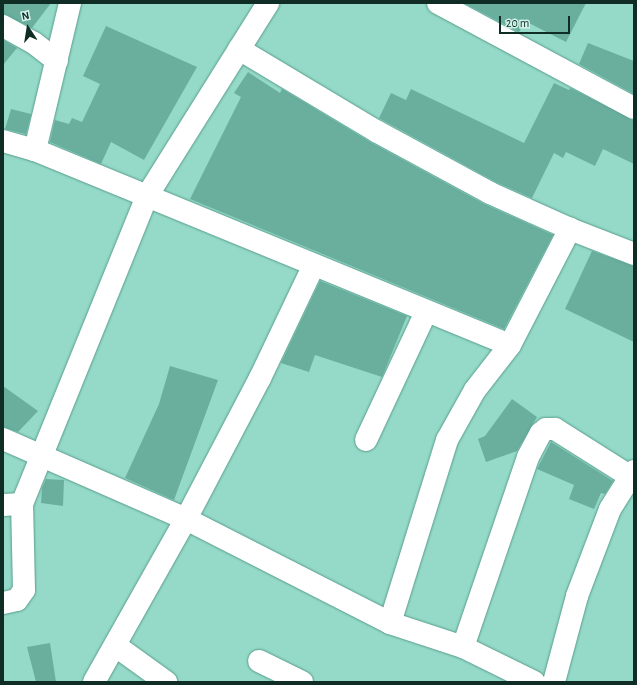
<!DOCTYPE html>
<style>
body{margin:0}
#map{position:relative;width:637px;height:685px;overflow:hidden;background:#95dac8;font-family:"Alegreya Sans",sans-serif}
div>[style]{position:absolute}
.building>*{inset:0;background:#6aaf9e}
.roads{filter:drop-shadow(0 0 1px #599d8d) drop-shadow(0 0 1px #599d8d)}
.minor>*{height:22px;margin:-11px;padding:0 11px;transform-origin:11px;border-radius:11px;background:#fff}
span{translate:-50% -50%;white-space:nowrap;text-align:center;line-height:1.15;-webkit-text-stroke:4px #d2f3e9;paint-order:stroke}
.frame{position:absolute;inset:0;border:4px solid #0f2c25;pointer-events:none}
.north{position:absolute;left:8px;top:8px;width:40px;height:40px;-webkit-text-stroke:3px #d2f3e9;paint-order:stroke;rotate:348deg;font-size:11px;font-weight:700;line-height:16px;text-align:center;color:#0f2c25}
.north::after{content:'';display:block;margin:auto;width:14px;height:18px;background:#0f2c25;clip-path:polygon(50% 0,100% 100%,50% 72%,0 100%)}
.scale{position:absolute;left:499px;top:16px;width:71px;height:18px;box-sizing:border-box;border:2px solid #0f2c25;border-top:0;padding-left:5px;font-size:12px;line-height:14px;white-space:nowrap;color:#0f2c25;-webkit-text-stroke:3px #d2f3e9;paint-order:stroke}
</style>
<div id="map">
<div class="building">
<div style="clip-path:polygon(3px 3px,51px 3px,32px 28px,3px 14px)"></div>
<div style="clip-path:polygon(464px 3px,586px 3px,566px 42px,525px 21px,519px 32px)"></div>
<div style="clip-path:polygon(106px 26px,197px 67px,144px 160px,111px 142px,101px 164px,50px 142px,55px 120px,69px 124px,72px 118px,82px 122px,100px 84px,83px 76px)"></div>
<div style="clip-path:polygon(3px 40px,17px 48px,3px 65px)"></div>
<div style="clip-path:polygon(588px 43px,634px 61px,634px 94px,579px 64px)"></div>
<div style="clip-path:polygon(248px 72px,280px 93px,282px 89px,370px 142px,484px 204px,553px 235px,504px 329px,190px 199px,241px 97px,234px 93px)"></div>
<div style="clip-path:polygon(554px 83px,569px 90px,570px 88px,634px 120px,634px 164px,603px 149px,595px 166px,566px 152px,563px 158px,554px 153px,532px 198px,496px 182px,379px 118px,391px 93px,406px 100px,411px 89px,524px 143px)"></div>
<div style="clip-path:polygon(11px 109px,31px 114px,26px 134px,5px 129px)"></div>
<div style="clip-path:polygon(592px 251px,634px 266px,634px 342px,565px 309px)"></div>
<div style="clip-path:polygon(320px 281px,407px 316px,382px 377px,315px 355px,309px 372px,281px 363px)"></div>
<div style="clip-path:polygon(170px 366px,218px 380px,174px 500px,125px 478px,159px 404px)"></div>
<div style="clip-path:polygon(3px 386px,38px 411px,18px 432px,3px 427px)"></div>
<div style="clip-path:polygon(512px 399px,537px 417px,517px 451px,486px 462px,478px 439px,485px 436px)"></div>
<div style="clip-path:polygon(551px 442px,613px 481px,605px 494px,601px 493px,594px 509px,569px 499px,574px 485px,537px 469px)"></div>
<div style="clip-path:polygon(46px 479px,64px 480px,63px 506px,41px 503px,42px 488px)"></div>
<div style="clip-path:polygon(50px 643px,56px 682px,36px 682px,27px 647px)"></div>
</div>
<div class="roads">
<div class="minor">
<div style="left:438px;top:3px;width:222px;rotate:28.2deg"></div>
<div style="left:3px;top:26px;width:35px;rotate:29deg"></div>
<div style="left:34px;top:43px;width:29px;rotate:38deg"></div>
<div style="left:239px;top:49px;width:160px;rotate:30.9deg"></div>
<div style="left:376px;top:131px;width:130px;rotate:28.5deg"></div>
<div style="left:490px;top:193px;width:88px;rotate:24.2deg"></div>
<div style="left:570px;top:229px;width:69px;rotate:21.3deg"></div>
<div style="left:3px;top:141px;width:33px;rotate:16deg"></div>
<div style="left:35px;top:150px;width:513px;rotate:22.32deg"></div>
<div style="left:35px;top:150px;width:151px;rotate:-76.6deg"></div>
<div style="left:3px;top:439px;width:200px;rotate:23.6deg"></div>
<div style="left:186px;top:519px;width:229px;rotate:27deg"></div>
<div style="left:390px;top:623px;width:77px;rotate:18.2deg"></div>
<div style="left:463px;top:647px;width:79px;rotate:26.2deg"></div>
<div style="left:366px;top:440px;width:141px;rotate:-64.9deg"></div>
<div style="left:3px;top:505px;width:19px;rotate:-3deg"></div>
<div style="left:3px;top:603px;width:14px;rotate:-12deg"></div>
<div style="left:17px;top:600px;width:12px;rotate:-55deg"></div>
<div style="left:24px;top:590px;width:86px;rotate:-91.3deg"></div>
<div style="left:22px;top:504px;width:332px;rotate:-67.9deg"></div>
<div style="left:147px;top:196px;width:228px;rotate:-57.9deg"></div>
<div style="left:390px;top:623px;width:192px;rotate:-72.7deg"></div>
<div style="left:447px;top:440px;width:57px;rotate:-60.8deg"></div>
<div style="left:475px;top:390px;width:57px;rotate:-52.1deg"></div>
<div style="left:510px;top:345px;width:131px;rotate:-62.7deg"></div>
<div style="left:116px;top:646px;width:62px;rotate:35.8deg"></div>
<div style="left:463px;top:647px;width:201px;rotate:-71.1deg"></div>
<div style="left:528px;top:457px;width:27px;rotate:-62deg"></div>
<div style="left:541px;top:433px;width:6px;rotate:-39deg"></div>
<div style="left:546px;top:429px;width:9px"></div>
<div style="left:555px;top:429px;width:93px;rotate:32.3deg"></div>
<div style="left:259px;top:661px;width:48px;rotate:26deg"></div>
<div style="left:94px;top:682px;width:187px;rotate:-60.6deg"></div>
<div style="left:186px;top:519px;width:159px;rotate:-62.3deg"></div>
<div style="left:260px;top:378px;width:125px;rotate:-64.5deg"></div>
<div style="left:554px;top:682px;width:89px;rotate:-75deg"></div>
<div style="left:577px;top:596px;width:93px;rotate:-69.2deg"></div>
<div style="left:610px;top:509px;width:45px;rotate:-57.7deg"></div>
</div>
</div>
<div class="frame"></div>
<div class="north">N</div>
<div class="scale">20 m</div>
</div>
